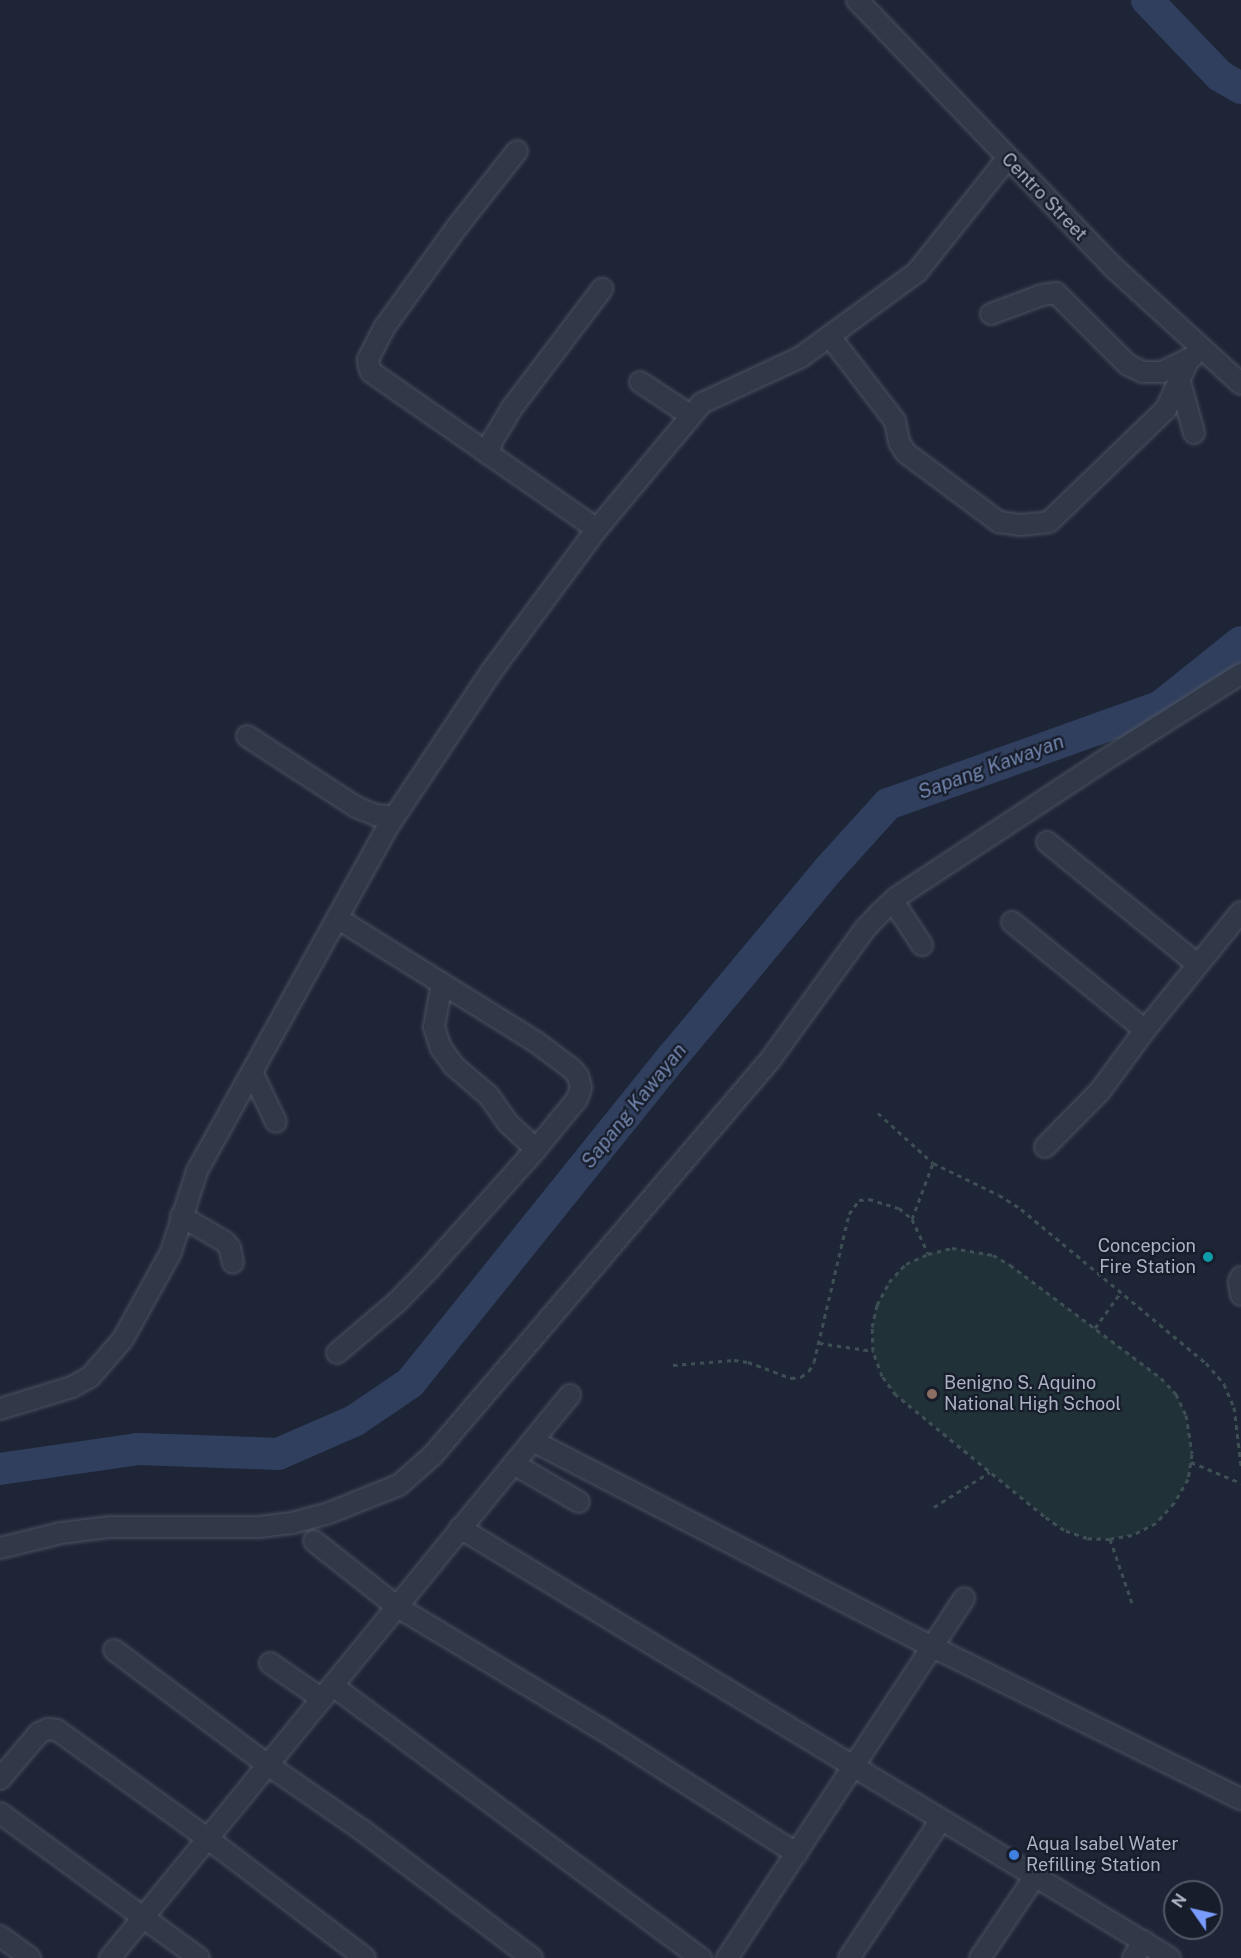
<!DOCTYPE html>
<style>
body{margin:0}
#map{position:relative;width:1241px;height:1958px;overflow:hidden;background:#1e2536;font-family:"Public Sans",sans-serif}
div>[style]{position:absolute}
.green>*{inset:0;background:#203237}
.river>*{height:32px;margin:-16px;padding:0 16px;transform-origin:16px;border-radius:16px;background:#303f5e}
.path>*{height:3px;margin-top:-1.5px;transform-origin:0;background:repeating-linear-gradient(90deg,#3d4f55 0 4.5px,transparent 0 9px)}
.roads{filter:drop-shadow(0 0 2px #4c5262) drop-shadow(0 0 2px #4c5262)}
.minor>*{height:20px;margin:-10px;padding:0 10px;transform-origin:10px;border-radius:10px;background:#313847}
.dots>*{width:16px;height:16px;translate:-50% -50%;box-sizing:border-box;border:3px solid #171d2b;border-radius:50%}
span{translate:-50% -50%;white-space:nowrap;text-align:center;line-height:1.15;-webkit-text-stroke:4.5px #171d2b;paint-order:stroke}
.street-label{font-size:18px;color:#abb2c4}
.poi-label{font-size:18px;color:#abb2c4}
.right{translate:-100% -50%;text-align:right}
.left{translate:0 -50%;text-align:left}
.water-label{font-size:20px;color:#7285ae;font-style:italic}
.north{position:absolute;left:1163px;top:1880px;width:60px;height:60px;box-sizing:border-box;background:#171d2b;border:2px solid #525968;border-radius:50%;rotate:304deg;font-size:16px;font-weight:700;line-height:24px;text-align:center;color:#abb2c4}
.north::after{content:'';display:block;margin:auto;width:21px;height:27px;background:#789bfc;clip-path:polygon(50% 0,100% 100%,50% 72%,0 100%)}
</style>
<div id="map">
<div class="green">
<div style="clip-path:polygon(952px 1248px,993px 1255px,1010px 1265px,1161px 1378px,1176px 1394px,1186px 1415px,1192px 1454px,1188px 1479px,1174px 1503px,1156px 1523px,1132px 1535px,1110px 1539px,1087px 1538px,1064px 1530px,1044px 1516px,896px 1395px,882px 1376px,873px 1351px,872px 1327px,877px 1305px,889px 1282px,906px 1264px,928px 1254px)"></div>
</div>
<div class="river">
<div style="left:1147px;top:0;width:105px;rotate:46.2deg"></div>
<div style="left:1220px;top:76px;width:24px;rotate:30deg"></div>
<div style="left:0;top:1469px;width:139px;rotate:-8.2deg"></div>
<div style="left:138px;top:1449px;width:140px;rotate:2deg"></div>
<div style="left:278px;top:1454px;width:83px;rotate:-23.5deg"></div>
<div style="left:354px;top:1421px;width:68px;rotate:-34.2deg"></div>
<div style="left:410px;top:1383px;width:421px;rotate:-51.2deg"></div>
<div style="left:674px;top:1055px;width:242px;rotate:-50.2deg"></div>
<div style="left:829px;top:869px;width:88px;rotate:-47.8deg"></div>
<div style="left:888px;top:804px;width:290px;rotate:-19.7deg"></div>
<div style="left:1161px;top:706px;width:102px;rotate:-38.7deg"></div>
</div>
<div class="path">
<div style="left:878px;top:1113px;width:74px;rotate:42.3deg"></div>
<div style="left:933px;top:1163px;width:73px;rotate:25.9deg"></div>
<div style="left:999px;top:1195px;width:26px;rotate:32deg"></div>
<div style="left:1021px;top:1209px;width:241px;rotate:39.8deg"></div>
<div style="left:1206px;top:1363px;width:28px;rotate:49deg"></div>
<div style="left:1224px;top:1384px;width:25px;rotate:67deg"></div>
<div style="left:1234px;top:1407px;width:59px;rotate:83.2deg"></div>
<div style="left:912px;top:1219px;width:60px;rotate:-69.4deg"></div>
<div style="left:952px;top:1248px;width:42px;rotate:9.7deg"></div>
<div style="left:993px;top:1255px;width:20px;rotate:30deg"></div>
<div style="left:1010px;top:1265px;width:189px;rotate:36.8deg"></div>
<div style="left:1161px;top:1378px;width:22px;rotate:47deg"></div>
<div style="left:1176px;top:1394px;width:23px;rotate:65deg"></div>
<div style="left:1186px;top:1415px;width:39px;rotate:81deg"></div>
<div style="left:1192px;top:1454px;width:25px;rotate:99deg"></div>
<div style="left:1188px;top:1479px;width:28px;rotate:120deg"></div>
<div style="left:1174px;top:1503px;width:27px;rotate:132deg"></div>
<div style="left:1156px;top:1523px;width:27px;rotate:153deg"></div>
<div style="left:1132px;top:1535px;width:22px;rotate:170deg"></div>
<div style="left:1110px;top:1539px;width:23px;rotate:-178deg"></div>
<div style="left:1087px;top:1538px;width:24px;rotate:-161deg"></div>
<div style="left:1064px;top:1530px;width:24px;rotate:-145deg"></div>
<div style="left:1044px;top:1516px;width:191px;rotate:-140.7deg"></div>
<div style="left:896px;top:1395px;width:24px;rotate:-126deg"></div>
<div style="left:882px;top:1376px;width:27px;rotate:-110deg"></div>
<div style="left:873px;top:1351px;width:24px;rotate:-92deg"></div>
<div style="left:872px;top:1327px;width:23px;rotate:-77deg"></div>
<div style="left:877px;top:1305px;width:26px;rotate:-62deg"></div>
<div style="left:889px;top:1282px;width:25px;rotate:-47deg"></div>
<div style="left:906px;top:1264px;width:24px;rotate:-24deg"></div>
<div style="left:928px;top:1254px;width:25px;rotate:-14deg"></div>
<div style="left:1095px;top:1328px;width:44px;rotate:-54.2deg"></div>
<div style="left:819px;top:1343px;width:55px;rotate:8.4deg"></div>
<div style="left:673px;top:1365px;width:61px;rotate:-4.7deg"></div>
<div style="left:734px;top:1360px;width:14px;rotate:8deg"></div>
<div style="left:748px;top:1362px;width:46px;rotate:20.4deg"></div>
<div style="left:791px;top:1378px;width:10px;rotate:-6deg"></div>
<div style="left:801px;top:1377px;width:10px;rotate:-37deg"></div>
<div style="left:809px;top:1371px;width:10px;rotate:-61deg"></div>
<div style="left:814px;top:1362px;width:152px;rotate:-76.7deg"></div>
<div style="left:849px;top:1214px;width:17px;rotate:-54deg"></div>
<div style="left:859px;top:1200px;width:10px;rotate:-6deg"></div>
<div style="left:869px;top:1199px;width:31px;rotate:17deg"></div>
<div style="left:899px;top:1208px;width:17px;rotate:40deg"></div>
<div style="left:912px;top:1219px;width:38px;rotate:65deg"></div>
<div style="left:1191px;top:1462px;width:54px;rotate:22.8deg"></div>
<div style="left:934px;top:1507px;width:66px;rotate:-32deg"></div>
<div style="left:1110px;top:1539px;width:68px;rotate:71deg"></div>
</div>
<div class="roads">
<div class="minor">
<div style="left:857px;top:0;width:370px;rotate:46.2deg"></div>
<div style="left:1113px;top:267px;width:173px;rotate:42.4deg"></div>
<div style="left:517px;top:151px;width:97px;rotate:128.3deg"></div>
<div style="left:457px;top:227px;width:125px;rotate:125.9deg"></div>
<div style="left:384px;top:328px;width:36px;rotate:117deg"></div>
<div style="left:368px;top:360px;width:6px;rotate:81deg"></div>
<div style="left:369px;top:366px;width:6px;rotate:72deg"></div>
<div style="left:371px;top:372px;width:275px;rotate:34.8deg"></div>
<div style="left:991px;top:314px;width:54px;rotate:-20.4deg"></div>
<div style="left:1042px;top:295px;width:14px;rotate:-8deg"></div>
<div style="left:1056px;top:293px;width:102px;rotate:45deg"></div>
<div style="left:1128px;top:365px;width:17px;rotate:25deg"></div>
<div style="left:1143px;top:372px;width:19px"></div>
<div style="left:1162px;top:372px;width:34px;rotate:-26deg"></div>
<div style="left:831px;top:338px;width:105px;rotate:52.4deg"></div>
<div style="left:895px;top:421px;width:21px;rotate:79deg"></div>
<div style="left:899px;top:442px;width:13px;rotate:58deg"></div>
<div style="left:906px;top:453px;width:116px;rotate:36.6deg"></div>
<div style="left:999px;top:522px;width:22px;rotate:8deg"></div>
<div style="left:1021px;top:525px;width:28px;rotate:-6deg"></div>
<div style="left:1049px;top:522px;width:163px;rotate:-44deg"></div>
<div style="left:1166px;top:409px;width:55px;rotate:-65.3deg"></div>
<div style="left:640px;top:382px;width:60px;rotate:33.4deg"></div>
<div style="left:1180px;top:382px;width:53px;rotate:74.6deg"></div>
<div style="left:489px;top:455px;width:14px;rotate:-78deg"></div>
<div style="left:492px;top:441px;width:37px;rotate:-59deg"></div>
<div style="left:511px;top:409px;width:151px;rotate:-52.8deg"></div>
<div style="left:247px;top:736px;width:130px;rotate:33.1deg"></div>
<div style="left:356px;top:807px;width:22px;rotate:22deg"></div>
<div style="left:376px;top:815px;width:18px;rotate:6deg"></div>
<div style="left:1047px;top:842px;width:193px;rotate:39.1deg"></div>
<div style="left:893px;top:901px;width:53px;rotate:56.6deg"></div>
<div style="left:1012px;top:922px;width:171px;rotate:39.1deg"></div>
<div style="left:442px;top:983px;width:45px;rotate:100.3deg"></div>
<div style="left:434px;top:1027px;width:22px;rotate:72deg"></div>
<div style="left:441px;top:1048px;width:22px;rotate:54deg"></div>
<div style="left:454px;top:1066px;width:46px;rotate:40.6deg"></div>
<div style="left:489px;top:1096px;width:33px;rotate:55deg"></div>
<div style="left:508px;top:1123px;width:38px;rotate:43deg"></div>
<div style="left:253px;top:1074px;width:53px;rotate:64.4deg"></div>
<div style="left:1045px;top:1147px;width:78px;rotate:-45.5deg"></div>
<div style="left:1100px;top:1091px;width:76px;rotate:-53.6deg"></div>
<div style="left:1145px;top:1030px;width:152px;rotate:-50.9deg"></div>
<div style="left:181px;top:1216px;width:51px;rotate:30.6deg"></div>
<div style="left:225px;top:1242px;width:8px;rotate:50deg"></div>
<div style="left:230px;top:1248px;width:15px;rotate:79deg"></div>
<div style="left:1241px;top:1277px;width:5px;rotate:112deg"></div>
<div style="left:1239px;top:1282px;width:13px;rotate:81deg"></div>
<div style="left:337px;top:1353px;width:79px;rotate:-40.4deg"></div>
<div style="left:397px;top:1302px;width:45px;rotate:-45.9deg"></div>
<div style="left:428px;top:1270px;width:162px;rotate:-48.2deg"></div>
<div style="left:536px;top:1149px;width:65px;rotate:-50.6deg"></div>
<div style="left:577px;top:1099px;width:12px;rotate:-70deg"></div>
<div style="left:581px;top:1088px;width:12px;rotate:-104deg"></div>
<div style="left:578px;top:1076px;width:9px;rotate:-131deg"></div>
<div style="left:572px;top:1069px;width:45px;rotate:-143.1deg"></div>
<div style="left:536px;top:1042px;width:234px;rotate:-148.1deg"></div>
<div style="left:0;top:1409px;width:75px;rotate:-17deg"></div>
<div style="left:72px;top:1387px;width:21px;rotate:-29deg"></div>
<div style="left:90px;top:1377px;width:50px;rotate:-49deg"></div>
<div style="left:123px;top:1339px;width:99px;rotate:-61.1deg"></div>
<div style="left:171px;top:1252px;width:85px;rotate:-72.2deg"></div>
<div style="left:197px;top:1171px;width:396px;rotate:-61deg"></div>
<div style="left:389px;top:825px;width:184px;rotate:-56.3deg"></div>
<div style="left:491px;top:672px;width:178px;rotate:-53.5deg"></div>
<div style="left:597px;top:529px;width:164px;rotate:-50.2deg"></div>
<div style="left:702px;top:403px;width:109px;rotate:-24.9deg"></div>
<div style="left:801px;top:357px;width:144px;rotate:-36.2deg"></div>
<div style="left:917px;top:272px;width:144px;rotate:-51.5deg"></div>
<div style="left:533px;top:1441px;width:448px;rotate:27.3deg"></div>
<div style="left:931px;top:1646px;width:346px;rotate:26.3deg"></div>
<div style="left:514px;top:1464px;width:75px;rotate:30.3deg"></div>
<div style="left:460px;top:1528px;width:830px;rotate:31.2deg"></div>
<div style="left:314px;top:1541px;width:105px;rotate:38.4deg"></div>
<div style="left:396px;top:1606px;width:239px;rotate:31deg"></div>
<div style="left:601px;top:1729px;width:232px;rotate:32.5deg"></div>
<div style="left:0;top:1548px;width:63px;rotate:-13.8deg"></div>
<div style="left:61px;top:1533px;width:48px;rotate:-7.1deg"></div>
<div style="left:109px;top:1527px;width:150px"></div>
<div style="left:259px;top:1527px;width:33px;rotate:-7deg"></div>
<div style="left:292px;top:1523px;width:38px;rotate:-15deg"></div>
<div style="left:329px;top:1513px;width:75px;rotate:-21.8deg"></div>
<div style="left:399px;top:1485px;width:45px;rotate:-41.4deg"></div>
<div style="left:433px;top:1455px;width:519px;rotate:-49.53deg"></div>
<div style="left:770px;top:1060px;width:162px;rotate:-54.1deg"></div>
<div style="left:865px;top:929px;width:23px;rotate:-47deg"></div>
<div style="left:881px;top:912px;width:22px;rotate:-43deg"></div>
<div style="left:897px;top:897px;width:243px;rotate:-33.4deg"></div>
<div style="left:1100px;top:763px;width:167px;rotate:-32.3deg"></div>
<div style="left:114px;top:1650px;width:192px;rotate:36.8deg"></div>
<div style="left:268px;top:1765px;width:114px;rotate:34.7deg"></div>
<div style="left:362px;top:1830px;width:213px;rotate:37deg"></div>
<div style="left:270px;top:1663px;width:63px;rotate:34.7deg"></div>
<div style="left:333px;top:1686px;width:458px;rotate:36.5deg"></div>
<div style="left:0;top:1779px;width:60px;rotate:-49.7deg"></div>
<div style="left:39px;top:1733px;width:10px;rotate:-24deg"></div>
<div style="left:48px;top:1729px;width:9px;rotate:6deg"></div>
<div style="left:57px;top:1730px;width:185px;rotate:35.8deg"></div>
<div style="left:207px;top:1838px;width:198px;rotate:37.2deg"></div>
<div style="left:0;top:1813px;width:246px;rotate:36.1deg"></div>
<div style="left:0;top:1936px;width:37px;rotate:36deg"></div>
<div style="left:110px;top:1958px;width:727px;rotate:-50.75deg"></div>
<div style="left:727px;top:1958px;width:431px;rotate:-56.6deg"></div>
<div style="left:849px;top:1958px;width:166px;rotate:-56.3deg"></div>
<div style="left:980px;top:1958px;width:100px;rotate:-56deg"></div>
<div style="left:1133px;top:1958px;width:20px;rotate:-57deg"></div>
</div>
</div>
<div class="dots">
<div style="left:1208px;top:1257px;background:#0f9aa8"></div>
<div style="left:932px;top:1394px;background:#8d6e63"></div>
<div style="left:1014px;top:1855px;background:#3f7fe0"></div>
</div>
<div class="street-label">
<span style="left:1044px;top:197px;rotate:46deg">Centro Street</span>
</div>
<div class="poi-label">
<span class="right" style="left:1196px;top:1257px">Concepcion<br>Fire Station</span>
<span class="left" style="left:944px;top:1394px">Benigno S. Aquino<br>National High School</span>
<span class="left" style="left:1026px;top:1855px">Aqua Isabel Water<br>Refilling Station</span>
</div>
<div class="water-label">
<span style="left:991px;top:767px;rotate:-20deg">Sapang Kawayan</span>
<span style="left:634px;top:1106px;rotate:-51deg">Sapang Kawayan</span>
</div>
<div class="north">N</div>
</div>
